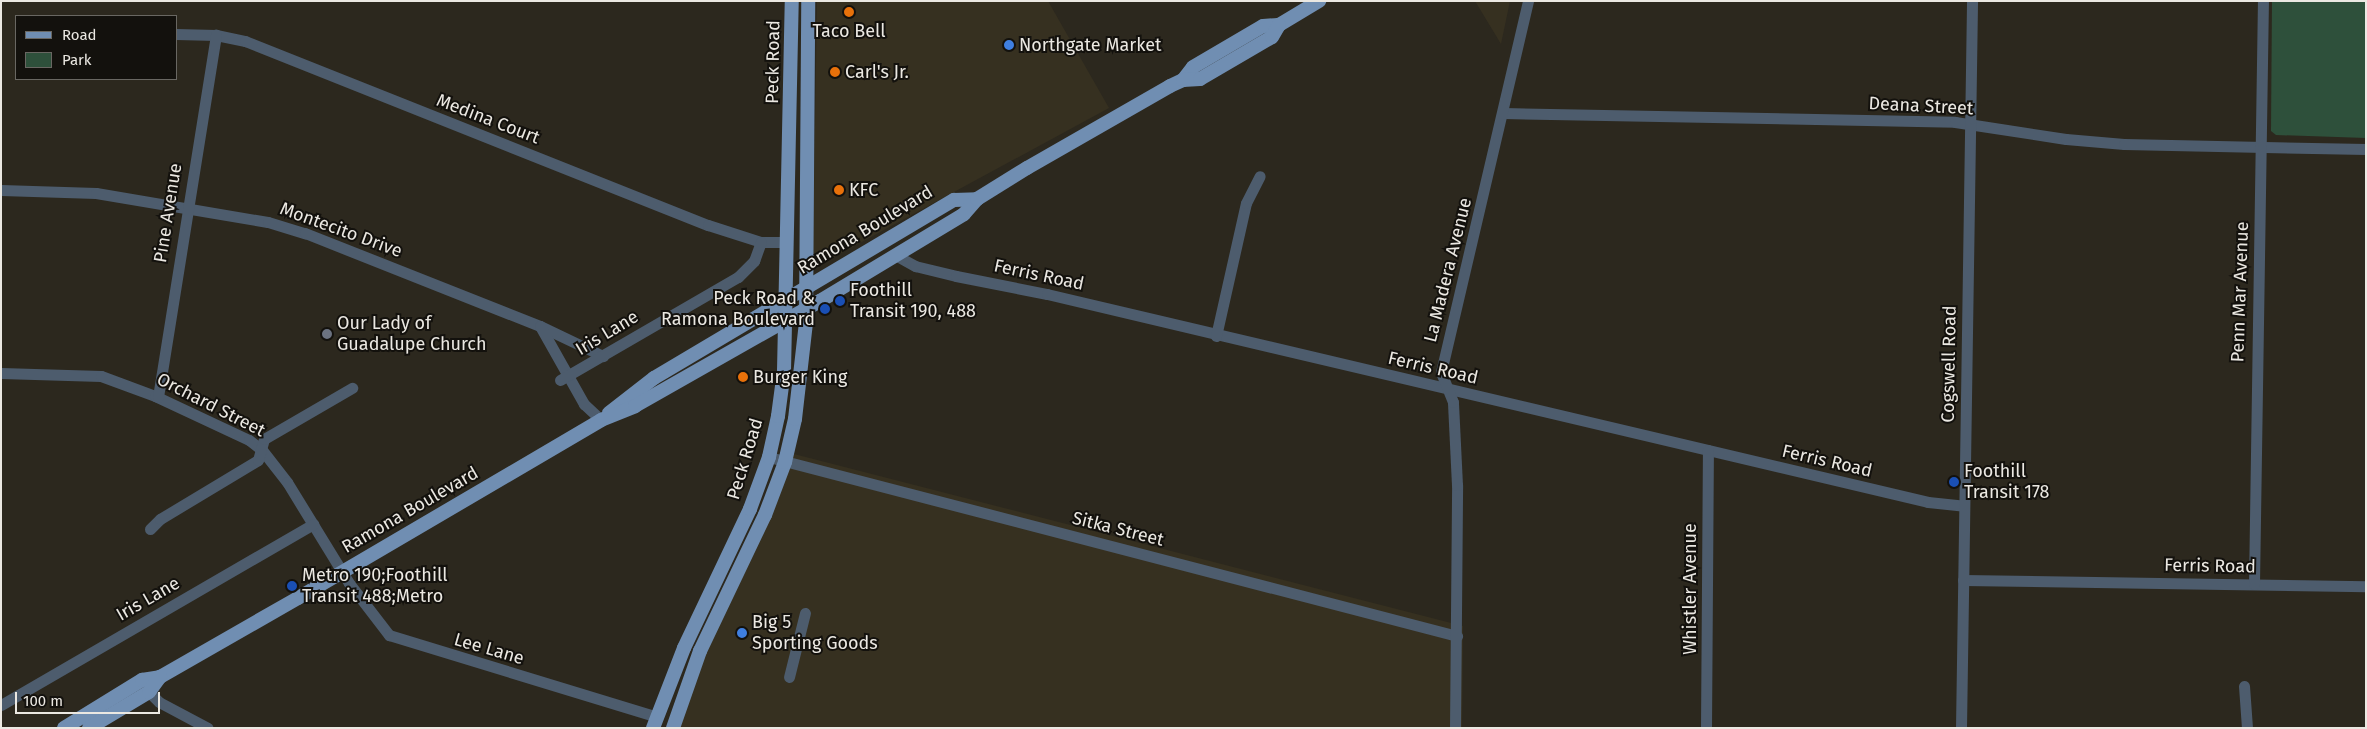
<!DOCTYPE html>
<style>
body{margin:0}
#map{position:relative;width:2367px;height:729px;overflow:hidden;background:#2c281e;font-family:"Fira Sans",sans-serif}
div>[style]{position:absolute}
.built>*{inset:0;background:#363020}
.green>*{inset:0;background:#2e503b}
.minor>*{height:11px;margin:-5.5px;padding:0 5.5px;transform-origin:5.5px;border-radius:5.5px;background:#4d5c6d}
.major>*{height:14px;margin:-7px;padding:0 7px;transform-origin:7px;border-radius:7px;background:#708eb2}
.dots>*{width:14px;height:14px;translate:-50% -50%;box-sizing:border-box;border:2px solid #13110d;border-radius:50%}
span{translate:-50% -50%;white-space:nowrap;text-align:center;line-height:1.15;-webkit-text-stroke:4px #13110d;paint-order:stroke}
.poi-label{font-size:18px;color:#ebe8e2}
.left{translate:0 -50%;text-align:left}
.right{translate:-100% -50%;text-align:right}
.street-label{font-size:18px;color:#ebe8e2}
.frame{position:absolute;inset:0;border:2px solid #ebe8e2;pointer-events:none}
.legend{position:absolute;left:15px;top:15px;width:162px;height:65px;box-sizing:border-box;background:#13110d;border:1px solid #696762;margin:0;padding:6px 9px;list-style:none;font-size:15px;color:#ebe8e2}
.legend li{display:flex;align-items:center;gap:10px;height:25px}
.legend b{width:25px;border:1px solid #696762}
.scale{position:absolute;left:15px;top:692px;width:145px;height:22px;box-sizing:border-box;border:2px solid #ebe8e2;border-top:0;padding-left:6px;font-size:15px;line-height:18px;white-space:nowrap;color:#ebe8e2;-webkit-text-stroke:4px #13110d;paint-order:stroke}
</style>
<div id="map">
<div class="built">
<div style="clip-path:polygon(817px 1px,1048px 1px,1109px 108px,823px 263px,813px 254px)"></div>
<div style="clip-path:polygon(1475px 1px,1510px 1px,1501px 44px)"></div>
<div style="clip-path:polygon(794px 454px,1463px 626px,1462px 728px,679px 728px,695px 675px)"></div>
</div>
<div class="green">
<div style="clip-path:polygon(2272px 1px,2366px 1px,2366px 138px,2276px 135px,2271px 131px)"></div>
</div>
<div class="minor">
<div style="left:176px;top:34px;width:40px;rotate:1.4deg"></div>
<div style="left:216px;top:35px;width:30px;rotate:12deg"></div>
<div style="left:245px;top:41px;width:498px;rotate:21.7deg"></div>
<div style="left:708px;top:225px;width:56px;rotate:17.8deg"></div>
<div style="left:761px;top:242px;width:26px"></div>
<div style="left:1503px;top:113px;width:452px;rotate:1.1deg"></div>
<div style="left:1955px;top:122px;width:112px;rotate:8.7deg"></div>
<div style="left:2066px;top:139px;width:58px;rotate:4.9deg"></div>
<div style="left:2124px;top:144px;width:242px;rotate:1.2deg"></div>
<div style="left:1px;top:190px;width:95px;rotate:1.8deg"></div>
<div style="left:96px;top:193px;width:174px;rotate:9.6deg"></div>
<div style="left:268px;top:222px;width:39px;rotate:17deg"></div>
<div style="left:305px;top:233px;width:253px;rotate:21.6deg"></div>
<div style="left:540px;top:326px;width:70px;rotate:25.5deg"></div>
<div style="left:897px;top:256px;width:21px;rotate:29deg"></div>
<div style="left:915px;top:266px;width:42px;rotate:13.7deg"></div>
<div style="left:956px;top:276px;width:93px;rotate:11.2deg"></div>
<div style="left:1047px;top:294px;width:905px;rotate:13.28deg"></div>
<div style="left:1928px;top:502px;width:36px;rotate:6deg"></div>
<div style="left:540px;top:326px;width:90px;rotate:60.6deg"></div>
<div style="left:584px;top:404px;width:23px;rotate:43deg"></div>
<div style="left:1216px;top:336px;width:136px;rotate:-77.3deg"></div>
<div style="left:1246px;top:203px;width:30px;rotate:-63deg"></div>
<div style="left:1px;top:373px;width:100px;rotate:1.7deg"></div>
<div style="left:101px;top:376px;width:58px;rotate:20.3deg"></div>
<div style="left:155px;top:396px;width:104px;rotate:25.1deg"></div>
<div style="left:249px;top:440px;width:16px;rotate:38deg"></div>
<div style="left:262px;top:450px;width:41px;rotate:52deg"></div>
<div style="left:287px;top:482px;width:119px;rotate:58.5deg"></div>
<div style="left:349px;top:583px;width:66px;rotate:52.4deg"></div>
<div style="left:389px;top:635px;width:280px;rotate:17deg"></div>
<div style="left:560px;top:380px;width:206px;rotate:-30.1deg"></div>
<div style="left:738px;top:277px;width:23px;rotate:-45deg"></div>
<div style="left:754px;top:261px;width:20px;rotate:-70deg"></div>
<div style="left:158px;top:397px;width:367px;rotate:-80.9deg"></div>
<div style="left:769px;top:457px;width:711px;rotate:14.58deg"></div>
<div style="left:150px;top:529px;width:14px;rotate:-45deg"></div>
<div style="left:160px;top:519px;width:114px;rotate:-31deg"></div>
<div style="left:258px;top:460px;width:22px;rotate:-74deg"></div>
<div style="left:264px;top:439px;width:102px;rotate:-30.1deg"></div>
<div style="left:1963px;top:580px;width:403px;rotate:0.9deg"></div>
<div style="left:2254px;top:584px;width:583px;rotate:-89.12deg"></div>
<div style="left:789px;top:677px;width:66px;rotate:-76deg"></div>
<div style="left:2244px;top:686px;width:42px;rotate:85.9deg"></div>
<div style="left:149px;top:692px;width:14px;rotate:45deg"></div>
<div style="left:159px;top:702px;width:55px;rotate:28deg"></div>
<div style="left:1px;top:705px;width:361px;rotate:-30.1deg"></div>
<div style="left:1455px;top:728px;width:243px;rotate:-89.5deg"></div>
<div style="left:1457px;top:485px;width:83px;rotate:-92.8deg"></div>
<div style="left:1453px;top:402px;width:32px;rotate:-112deg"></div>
<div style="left:1441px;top:372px;width:381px;rotate:-76.8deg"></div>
<div style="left:1706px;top:728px;width:278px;rotate:-89.6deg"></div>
<div style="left:1961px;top:728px;width:727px;rotate:-89.13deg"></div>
</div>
<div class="major">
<div style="left:1183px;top:80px;width:16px;rotate:-52deg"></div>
<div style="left:1193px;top:67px;width:81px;rotate:-30.4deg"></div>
<div style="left:1263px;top:26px;width:16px;rotate:-4deg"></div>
<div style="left:1279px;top:25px;width:47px;rotate:-31deg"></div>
<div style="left:609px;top:413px;width:57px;rotate:-37.9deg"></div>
<div style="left:654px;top:378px;width:349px;rotate:-30.7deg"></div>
<div style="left:954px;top:200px;width:23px;rotate:-2deg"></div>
<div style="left:64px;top:728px;width:92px;rotate:-31.6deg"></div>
<div style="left:142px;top:680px;width:18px;rotate:-9deg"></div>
<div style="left:160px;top:677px;width:159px;rotate:-29.8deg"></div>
<div style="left:298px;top:598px;width:351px;rotate:-30.4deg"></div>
<div style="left:601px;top:420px;width:37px;rotate:-22deg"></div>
<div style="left:635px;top:406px;width:213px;rotate:-29.6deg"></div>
<div style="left:820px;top:301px;width:168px;rotate:-31.1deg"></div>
<div style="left:964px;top:214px;width:20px;rotate:-49deg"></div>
<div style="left:977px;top:199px;width:59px;rotate:-31.8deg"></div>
<div style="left:1027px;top:168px;width:165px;rotate:-29.8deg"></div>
<div style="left:1170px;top:86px;width:14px;rotate:-25deg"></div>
<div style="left:1183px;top:80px;width:17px;rotate:-3deg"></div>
<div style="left:1200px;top:79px;width:83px;rotate:-30.3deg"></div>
<div style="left:1272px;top:37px;width:14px;rotate:-60deg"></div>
<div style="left:89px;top:728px;width:70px;rotate:-31deg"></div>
<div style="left:149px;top:692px;width:19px;rotate:-54deg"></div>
<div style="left:653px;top:728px;width:86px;rotate:-68.8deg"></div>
<div style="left:684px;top:648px;width:154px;rotate:-64.6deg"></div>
<div style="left:750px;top:509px;width:55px;rotate:-69.9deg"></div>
<div style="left:769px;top:457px;width:42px;rotate:-77.6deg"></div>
<div style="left:778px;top:416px;width:45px;rotate:-82.4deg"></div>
<div style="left:784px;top:371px;width:370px;rotate:-88.8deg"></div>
<div style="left:673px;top:728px;width:82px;rotate:-70.7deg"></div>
<div style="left:700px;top:651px;width:151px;rotate:-64.5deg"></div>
<div style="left:765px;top:515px;width:57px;rotate:-69.3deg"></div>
<div style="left:785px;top:462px;width:44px;rotate:-76.9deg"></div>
<div style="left:795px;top:419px;width:97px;rotate:-83.5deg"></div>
<div style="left:806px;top:323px;width:322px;rotate:-89.6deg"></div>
</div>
<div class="dots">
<div style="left:849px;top:12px;background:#e8710a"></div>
<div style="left:1009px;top:45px;background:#3f7fe0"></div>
<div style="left:835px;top:72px;background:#e8710a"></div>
<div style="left:839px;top:190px;background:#e8710a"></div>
<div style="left:840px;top:301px;background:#1a4fb4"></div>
<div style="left:825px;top:309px;background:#1a4fb4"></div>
<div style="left:327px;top:334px;background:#6b7280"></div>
<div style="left:743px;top:377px;background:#e8710a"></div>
<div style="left:1954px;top:482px;background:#1a4fb4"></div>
<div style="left:292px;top:586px;background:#1a4fb4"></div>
<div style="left:742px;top:633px;background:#3f7fe0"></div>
</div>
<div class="poi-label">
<span style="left:849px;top:31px">Taco Bell</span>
<span class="left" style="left:1019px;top:45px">Northgate Market</span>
<span class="left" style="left:845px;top:72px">Carl's Jr.</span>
<span class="left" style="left:849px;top:190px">KFC</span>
<span class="left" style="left:850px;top:301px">Foothill<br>Transit 190, 488</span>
<span class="right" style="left:815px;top:309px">Peck Road &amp;<br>Ramona Boulevard</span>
<span class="left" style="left:337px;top:334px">Our Lady of<br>Guadalupe Church</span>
<span class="left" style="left:753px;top:377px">Burger King</span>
<span class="left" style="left:1964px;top:482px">Foothill<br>Transit 178</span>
<span class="left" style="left:302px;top:586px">Metro 190;Foothill<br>Transit 488;Metro</span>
<span class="left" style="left:752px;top:633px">Big 5<br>Sporting Goods</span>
</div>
<div class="street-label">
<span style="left:773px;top:62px;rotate:-89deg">Peck Road</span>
<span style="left:1921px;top:106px;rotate:3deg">Deana Street</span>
<span style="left:488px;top:119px;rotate:21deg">Medina Court</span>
<span style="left:168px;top:213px;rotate:-81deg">Pine Avenue</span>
<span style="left:341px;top:230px;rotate:20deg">Montecito Drive</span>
<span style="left:865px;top:230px;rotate:-31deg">Ramona Boulevard</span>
<span style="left:1448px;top:270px;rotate:-76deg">La Madera Avenue</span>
<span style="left:1039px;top:275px;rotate:12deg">Ferris Road</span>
<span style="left:2240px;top:292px;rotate:-88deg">Penn Mar Avenue</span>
<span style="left:607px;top:333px;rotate:-31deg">Iris Lane</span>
<span style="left:1949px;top:364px;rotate:-89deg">Cogswell Road</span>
<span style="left:1433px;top:368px;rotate:13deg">Ferris Road</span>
<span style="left:211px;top:405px;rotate:27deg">Orchard Street</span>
<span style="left:745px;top:459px;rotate:-73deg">Peck Road</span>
<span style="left:1827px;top:461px;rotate:13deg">Ferris Road</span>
<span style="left:410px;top:510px;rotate:-30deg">Ramona Boulevard</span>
<span style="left:1118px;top:529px;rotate:14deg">Sitka Street</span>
<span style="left:2210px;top:566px;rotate:1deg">Ferris Road</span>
<span style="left:1690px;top:589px;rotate:-90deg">Whistler Avenue</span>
<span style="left:148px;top:599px;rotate:-30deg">Iris Lane</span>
<span style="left:489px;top:649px;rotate:16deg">Lee Lane</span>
</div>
<div class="frame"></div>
<ul class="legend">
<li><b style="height:6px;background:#708eb2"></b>Road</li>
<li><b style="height:14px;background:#2e503b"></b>Park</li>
</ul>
<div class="scale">100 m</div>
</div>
